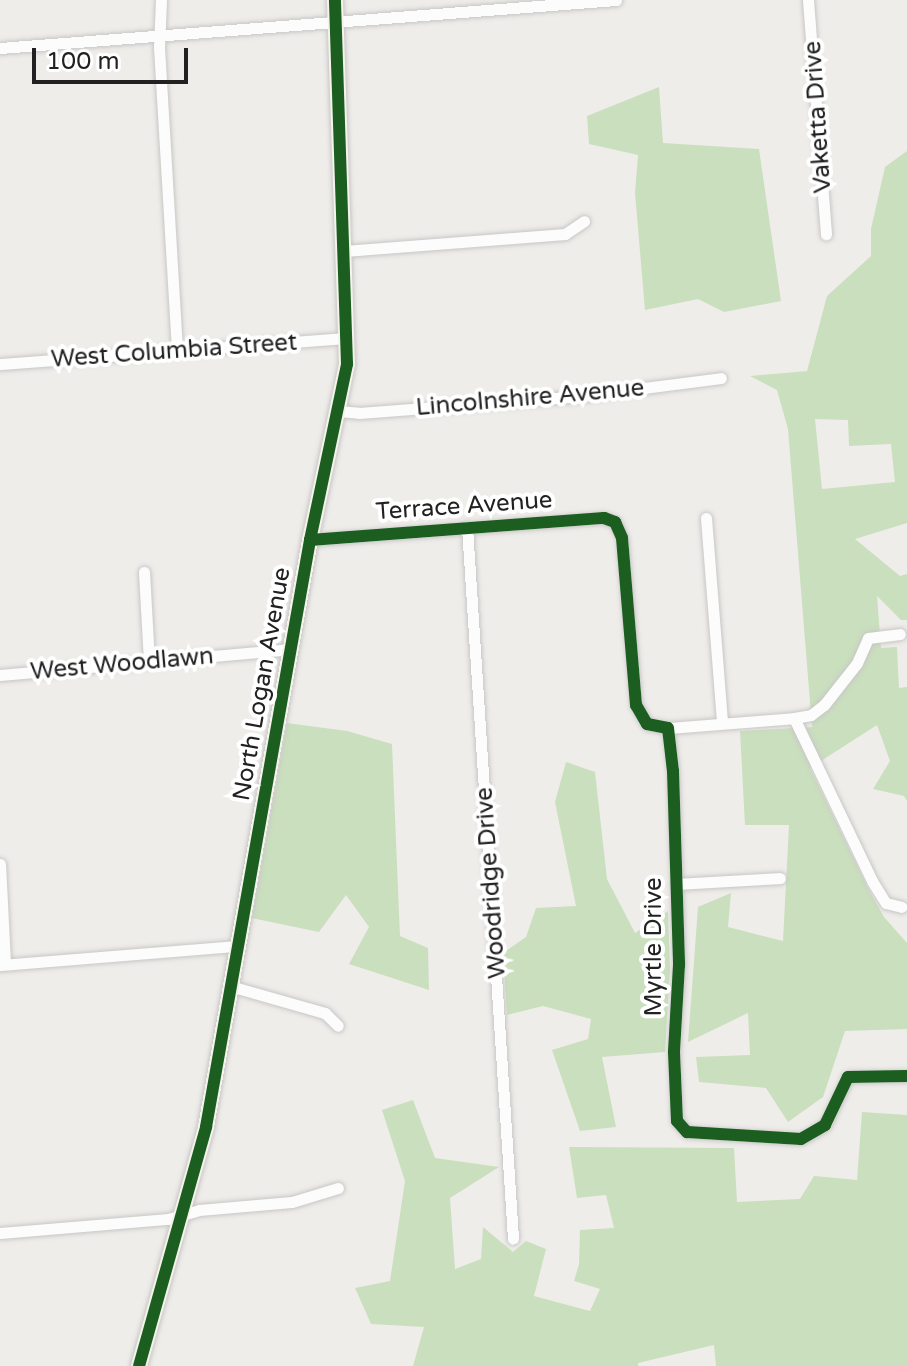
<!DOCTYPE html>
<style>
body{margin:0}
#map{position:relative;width:907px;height:1366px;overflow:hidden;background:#efedea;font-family:"Varela Round",sans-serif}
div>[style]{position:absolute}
.forest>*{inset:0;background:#cadfbe}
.roads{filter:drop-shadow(0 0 2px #c8c7c6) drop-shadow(0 0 2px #c8c7c6)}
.street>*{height:11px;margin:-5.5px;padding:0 5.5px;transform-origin:5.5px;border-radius:5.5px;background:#fdfcfc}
.secondary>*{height:16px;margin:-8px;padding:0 8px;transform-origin:8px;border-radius:8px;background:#f4f4ec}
.cycleway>*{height:12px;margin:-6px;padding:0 6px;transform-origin:6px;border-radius:6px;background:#1b5e20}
span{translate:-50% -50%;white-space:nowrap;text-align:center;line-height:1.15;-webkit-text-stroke:8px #fff;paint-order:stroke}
.street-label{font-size:24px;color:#212121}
.scale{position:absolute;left:32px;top:48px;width:156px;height:36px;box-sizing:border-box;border:4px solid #212121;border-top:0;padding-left:10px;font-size:24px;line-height:28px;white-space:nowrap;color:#212121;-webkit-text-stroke:6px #fff;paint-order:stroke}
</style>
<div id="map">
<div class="forest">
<div style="clip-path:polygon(659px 87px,663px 143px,759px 149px,781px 301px,724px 312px,698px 299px,645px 310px,635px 193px,638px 155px,589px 144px,587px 116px)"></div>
<div style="clip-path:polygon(evenodd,907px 151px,907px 523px,855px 539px,900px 576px,907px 574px,907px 620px,901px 620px,877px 596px,881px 648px,897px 647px,899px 688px,907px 687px,907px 801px,904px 796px,873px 789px,890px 761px,877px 725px,810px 768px,869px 890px,884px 917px,907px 943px,907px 1029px,845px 1031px,823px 1097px,788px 1122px,766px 1088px,699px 1082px,696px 1057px,750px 1055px,748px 1013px,688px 1042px,698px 907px,731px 893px,728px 927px,783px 941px,789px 825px,745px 825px,740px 731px,812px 727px,788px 429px,777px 390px,750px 376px,807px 371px,827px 296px,871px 256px,871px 229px,885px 167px,907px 151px,815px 419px,848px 420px,849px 446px,891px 444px,895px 482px,822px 489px,815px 419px)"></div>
<div style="clip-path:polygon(287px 723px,347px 731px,392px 744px,400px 936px,428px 948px,429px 990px,349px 964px,369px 927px,346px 895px,319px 932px,252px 918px)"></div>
<div style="clip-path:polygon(566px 762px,595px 772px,607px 879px,635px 933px,668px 911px,670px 970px,665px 1052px,602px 1057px,616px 1127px,580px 1131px,552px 1050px,588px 1039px,591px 1019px,543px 1006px,507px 1015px,503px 953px,526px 937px,536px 908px,576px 906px,555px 802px)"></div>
<div style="clip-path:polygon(413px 1100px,435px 1158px,499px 1167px,450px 1198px,455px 1269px,481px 1259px,483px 1227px,513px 1252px,526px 1241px,546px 1249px,534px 1296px,590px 1311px,600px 1289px,574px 1281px,579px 1264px,580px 1230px,614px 1228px,606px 1195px,577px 1198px,569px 1147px,734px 1148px,737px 1202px,800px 1199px,814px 1176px,857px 1180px,862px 1112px,907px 1115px,907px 1366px,716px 1366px,714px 1345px,638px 1363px,638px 1366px,413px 1366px,424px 1327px,371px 1324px,355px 1288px,390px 1281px,405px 1181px,382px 1110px)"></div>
</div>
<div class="roads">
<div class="street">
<div style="left:161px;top:0;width:47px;rotate:92.4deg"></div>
<div style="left:159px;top:47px;width:304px;rotate:86.6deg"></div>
<div style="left:808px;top:0;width:235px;rotate:85.6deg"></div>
<div style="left:0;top:48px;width:618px;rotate:-4.46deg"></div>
<div style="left:344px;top:251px;width:222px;rotate:-4.4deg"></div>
<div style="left:565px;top:234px;width:23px;rotate:-34deg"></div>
<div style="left:0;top:364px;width:348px;rotate:-4.3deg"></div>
<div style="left:338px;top:411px;width:21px;rotate:5deg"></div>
<div style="left:359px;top:413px;width:223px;rotate:-4.4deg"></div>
<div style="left:581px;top:396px;width:141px;rotate:-7.3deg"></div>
<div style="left:706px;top:518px;width:205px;rotate:85.5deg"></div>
<div style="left:467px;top:527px;width:713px;rotate:86.3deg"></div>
<div style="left:310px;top:540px;width:295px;rotate:-4.3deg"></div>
<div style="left:604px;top:518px;width:12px;rotate:20deg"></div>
<div style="left:615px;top:522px;width:17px;rotate:66deg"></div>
<div style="left:622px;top:538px;width:168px;rotate:85.2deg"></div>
<div style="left:636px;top:705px;width:22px;rotate:60deg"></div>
<div style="left:647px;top:724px;width:21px;rotate:11deg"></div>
<div style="left:668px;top:728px;width:43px;rotate:83.4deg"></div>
<div style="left:673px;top:771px;width:194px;rotate:88.2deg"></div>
<div style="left:679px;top:965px;width:87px;rotate:93.3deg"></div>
<div style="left:674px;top:1052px;width:69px;rotate:87.5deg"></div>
<div style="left:677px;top:1121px;width:15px;rotate:48deg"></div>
<div style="left:687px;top:1132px;width:114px;rotate:3.5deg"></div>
<div style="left:801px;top:1139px;width:28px;rotate:-30deg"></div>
<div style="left:825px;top:1125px;width:53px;rotate:-64.4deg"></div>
<div style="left:848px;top:1077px;width:59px;rotate:-1deg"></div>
<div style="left:144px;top:572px;width:90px;rotate:86.8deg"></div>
<div style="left:0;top:675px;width:293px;rotate:-5.1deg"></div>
<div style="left:794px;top:718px;width:17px;rotate:-10deg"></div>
<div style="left:811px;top:715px;width:16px;rotate:-38deg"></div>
<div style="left:824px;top:705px;width:53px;rotate:-51.8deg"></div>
<div style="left:857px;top:663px;width:27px;rotate:-66deg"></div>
<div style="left:868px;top:638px;width:32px;rotate:-7deg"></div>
<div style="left:668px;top:728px;width:126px;rotate:-4.5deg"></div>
<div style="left:794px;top:718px;width:181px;rotate:64.4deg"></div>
<div style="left:872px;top:881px;width:26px;rotate:58deg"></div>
<div style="left:886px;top:903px;width:16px;rotate:14deg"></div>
<div style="left:0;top:864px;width:100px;rotate:87.1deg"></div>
<div style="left:677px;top:884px;width:103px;rotate:-3.3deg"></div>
<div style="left:0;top:965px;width:239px;rotate:-4.6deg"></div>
<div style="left:230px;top:986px;width:99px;rotate:15.9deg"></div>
<div style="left:325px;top:1013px;width:18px;rotate:45deg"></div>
<div style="left:0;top:1233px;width:169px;rotate:-4.8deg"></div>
<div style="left:168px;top:1219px;width:32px;rotate:-16deg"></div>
<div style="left:199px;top:1210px;width:93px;rotate:-4.9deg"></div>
<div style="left:292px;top:1202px;width:48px;rotate:-16.9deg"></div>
</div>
<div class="secondary">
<div style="left:139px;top:1366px;width:248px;rotate:-74.3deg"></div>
<div style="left:206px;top:1127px;width:596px;rotate:-79.95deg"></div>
<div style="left:310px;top:540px;width:180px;rotate:-78.1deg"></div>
<div style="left:347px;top:364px;width:364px;rotate:-91.9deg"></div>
</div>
</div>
<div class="cycleway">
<div style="left:310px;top:540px;width:295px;rotate:-4.3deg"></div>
<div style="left:604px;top:518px;width:12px;rotate:20deg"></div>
<div style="left:615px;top:522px;width:17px;rotate:66deg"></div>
<div style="left:622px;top:538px;width:168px;rotate:85.2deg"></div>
<div style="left:636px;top:705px;width:22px;rotate:60deg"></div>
<div style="left:647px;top:724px;width:21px;rotate:11deg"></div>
<div style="left:668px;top:728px;width:43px;rotate:83.4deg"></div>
<div style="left:673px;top:771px;width:194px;rotate:88.2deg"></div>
<div style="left:679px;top:965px;width:87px;rotate:93.3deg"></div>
<div style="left:674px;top:1052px;width:69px;rotate:87.5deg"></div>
<div style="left:677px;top:1121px;width:15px;rotate:48deg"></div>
<div style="left:687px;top:1132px;width:114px;rotate:3.5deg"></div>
<div style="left:801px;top:1139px;width:28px;rotate:-30deg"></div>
<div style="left:825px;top:1125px;width:53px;rotate:-64.4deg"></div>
<div style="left:848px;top:1077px;width:59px;rotate:-1deg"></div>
<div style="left:139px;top:1366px;width:248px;rotate:-74.3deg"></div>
<div style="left:206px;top:1127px;width:596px;rotate:-79.95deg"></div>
<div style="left:310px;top:540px;width:180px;rotate:-78.1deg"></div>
<div style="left:347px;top:364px;width:364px;rotate:-91.9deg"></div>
</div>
<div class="street-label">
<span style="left:818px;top:117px;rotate:-94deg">Vaketta Drive</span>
<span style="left:174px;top:351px;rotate:-4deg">West Columbia Street</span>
<span style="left:530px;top:398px;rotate:-5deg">Lincolnshire Avenue</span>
<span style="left:464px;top:506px;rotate:-4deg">Terrace Avenue</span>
<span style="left:122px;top:664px;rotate:-5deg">West Woodlawn</span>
<span style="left:262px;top:684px;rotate:-80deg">North Logan Avenue</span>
<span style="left:491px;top:883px;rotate:-94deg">Woodridge Drive</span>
<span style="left:654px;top:947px;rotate:-90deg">Myrtle Drive</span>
</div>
<div class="scale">100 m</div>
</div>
